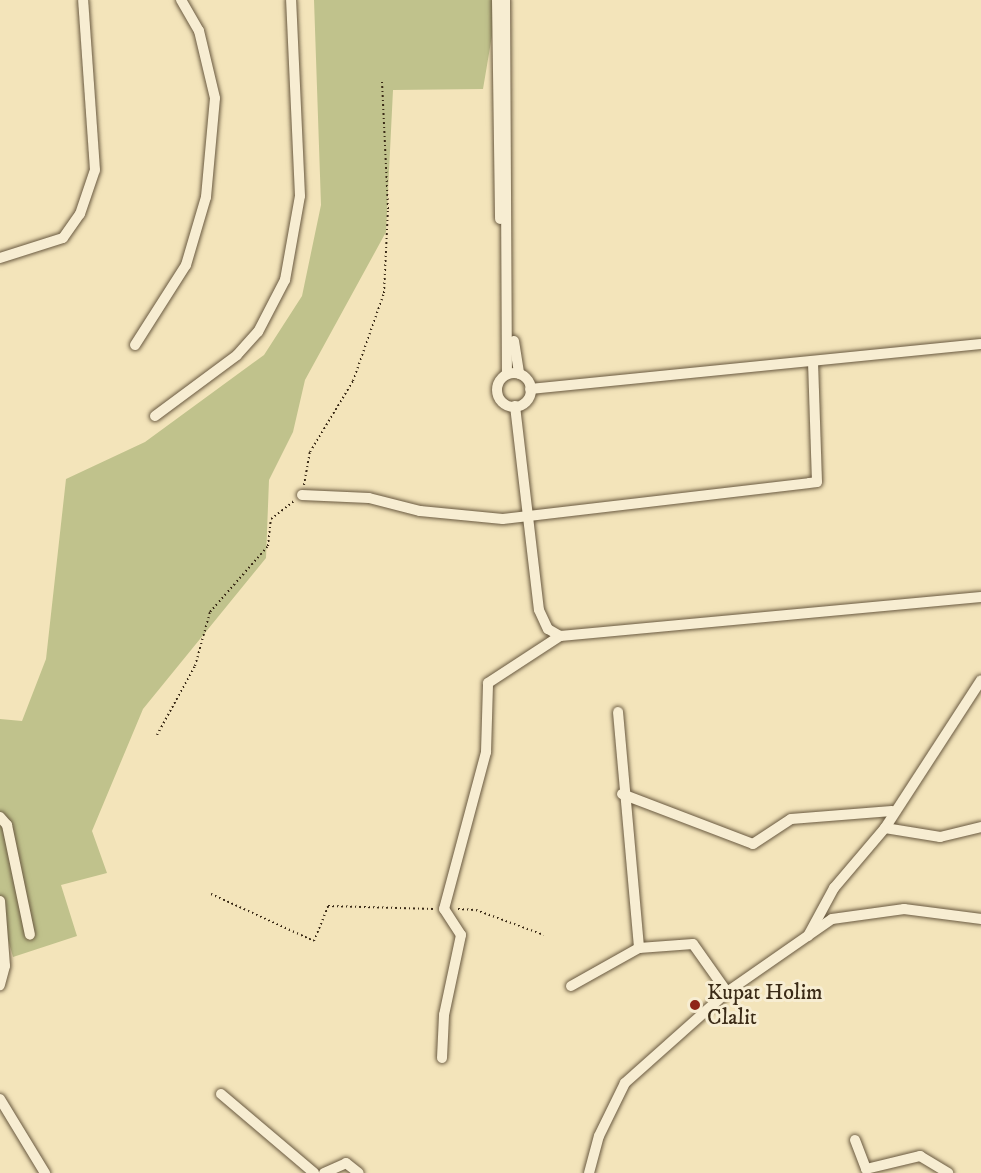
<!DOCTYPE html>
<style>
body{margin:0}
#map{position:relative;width:981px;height:1173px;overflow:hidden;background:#f3e4ba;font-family:"IM FELL DW Pica",serif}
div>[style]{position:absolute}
.green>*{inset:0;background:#c0c28c}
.path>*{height:2px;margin-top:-1px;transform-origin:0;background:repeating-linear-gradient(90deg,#3b2b17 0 1.5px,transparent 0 4.5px)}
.roads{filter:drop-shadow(0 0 2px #695940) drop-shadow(0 0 2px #695940)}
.minor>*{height:10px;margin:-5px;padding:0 5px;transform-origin:5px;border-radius:5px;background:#f7edd2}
.minor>.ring{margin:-5px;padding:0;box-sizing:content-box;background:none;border:10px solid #f7edd2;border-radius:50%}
.dots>*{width:16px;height:16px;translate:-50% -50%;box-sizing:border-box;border:3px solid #f7edd2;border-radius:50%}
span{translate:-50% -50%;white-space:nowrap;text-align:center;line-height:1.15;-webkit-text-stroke:6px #f7edd2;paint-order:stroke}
.poi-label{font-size:22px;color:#3b2b17}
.left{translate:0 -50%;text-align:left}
</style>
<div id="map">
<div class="green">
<div style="clip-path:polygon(314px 0,498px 0,483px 89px,393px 90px,386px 232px,305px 380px,293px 432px,269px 480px,266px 558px,143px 709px,92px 831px,107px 873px,61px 885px,77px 936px,13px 957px,0 911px,0 719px,22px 721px,46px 659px,66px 479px,145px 442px,264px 355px,302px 296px,321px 205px)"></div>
</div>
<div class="path">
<div style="left:304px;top:485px;width:34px;rotate:-80deg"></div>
<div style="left:310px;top:452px;width:83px;rotate:-58.8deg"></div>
<div style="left:353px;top:381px;width:93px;rotate:-70.6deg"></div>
<div style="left:384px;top:293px;width:84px;rotate:-87.3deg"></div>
<div style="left:388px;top:209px;width:128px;rotate:-92.7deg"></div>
<div style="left:157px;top:735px;width:79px;rotate:-61.2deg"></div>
<div style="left:195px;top:666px;width:56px;rotate:-74.5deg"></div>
<div style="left:210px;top:612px;width:88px;rotate:-48.7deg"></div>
<div style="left:268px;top:546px;width:27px;rotate:-84deg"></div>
<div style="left:271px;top:519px;width:29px;rotate:-38deg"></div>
<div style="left:211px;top:894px;width:113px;rotate:24.5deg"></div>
<div style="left:314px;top:941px;width:38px;rotate:-68deg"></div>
<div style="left:328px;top:906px;width:106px;rotate:1.6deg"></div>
<div style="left:458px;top:909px;width:18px;rotate:3deg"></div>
<div style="left:476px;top:910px;width:72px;rotate:20.2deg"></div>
</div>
<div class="roads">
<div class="minor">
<div style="left:497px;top:0;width:219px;rotate:89.2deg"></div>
<div style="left:505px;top:0;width:374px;rotate:89.7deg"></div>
<div style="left:0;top:258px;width:66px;rotate:-17.6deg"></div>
<div style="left:63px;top:238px;width:29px;rotate:-55deg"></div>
<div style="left:80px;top:214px;width:46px;rotate:-71.2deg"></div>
<div style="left:95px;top:170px;width:170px;rotate:-94deg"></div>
<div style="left:514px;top:341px;width:33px;rotate:81deg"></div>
<div style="left:135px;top:345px;width:95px;rotate:-57.5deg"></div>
<div style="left:186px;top:265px;width:71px;rotate:-73.6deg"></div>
<div style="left:206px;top:197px;width:99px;rotate:-84.8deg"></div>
<div style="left:215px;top:98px;width:69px;rotate:-103.4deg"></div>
<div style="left:199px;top:31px;width:36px;rotate:-120deg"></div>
<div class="ring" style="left:497px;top:373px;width:24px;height:24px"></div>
<div style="left:530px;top:389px;width:453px;rotate:-5.7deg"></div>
<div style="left:515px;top:406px;width:205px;rotate:83.3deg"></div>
<div style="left:539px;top:610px;width:21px;rotate:65deg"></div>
<div style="left:548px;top:629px;width:14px;rotate:30deg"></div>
<div style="left:560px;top:636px;width:423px;rotate:-5.3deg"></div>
<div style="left:155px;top:416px;width:102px;rotate:-36.6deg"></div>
<div style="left:237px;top:355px;width:31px;rotate:-48deg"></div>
<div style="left:258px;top:332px;width:59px;rotate:-62.6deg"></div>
<div style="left:285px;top:280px;width:85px;rotate:-79.9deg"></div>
<div style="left:300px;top:196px;width:196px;rotate:-92.6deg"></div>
<div style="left:302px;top:495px;width:67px;rotate:2.6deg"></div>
<div style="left:369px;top:498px;width:53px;rotate:14.3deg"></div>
<div style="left:420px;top:511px;width:83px;rotate:5.5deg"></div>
<div style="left:503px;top:519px;width:316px;rotate:-6.7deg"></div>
<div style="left:817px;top:482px;width:119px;rotate:-91.9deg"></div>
<div style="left:618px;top:712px;width:237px;rotate:84.9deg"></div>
<div style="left:622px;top:794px;width:140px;rotate:20.9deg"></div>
<div style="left:753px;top:844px;width:45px;rotate:-33.3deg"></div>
<div style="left:791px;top:819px;width:101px;rotate:-4.5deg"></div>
<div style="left:0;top:817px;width:11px;rotate:49deg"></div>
<div style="left:7px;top:825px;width:112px;rotate:78.2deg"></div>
<div style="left:885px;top:828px;width:56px;rotate:9.3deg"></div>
<div style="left:940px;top:837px;width:42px;rotate:-13.7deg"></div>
<div style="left:0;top:901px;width:65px;rotate:85.6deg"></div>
<div style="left:5px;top:966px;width:20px;rotate:105deg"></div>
<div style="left:808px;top:936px;width:55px;rotate:-61.6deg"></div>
<div style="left:834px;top:888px;width:79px;rotate:-49.6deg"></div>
<div style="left:885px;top:828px;width:176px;rotate:-57deg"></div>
<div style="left:571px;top:986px;width:78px;rotate:-29.2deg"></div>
<div style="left:639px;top:948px;width:54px;rotate:-4.2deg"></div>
<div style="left:693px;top:944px;width:59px;rotate:54.7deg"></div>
<div style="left:442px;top:1058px;width:43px;rotate:-87.3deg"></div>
<div style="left:444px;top:1015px;width:82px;rotate:-78deg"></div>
<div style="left:461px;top:935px;width:31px;rotate:-123deg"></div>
<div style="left:444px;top:909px;width:163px;rotate:-75deg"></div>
<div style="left:486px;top:752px;width:69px;rotate:-88.3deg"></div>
<div style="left:488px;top:683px;width:86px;rotate:-33.1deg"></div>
<div style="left:221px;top:1094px;width:122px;rotate:40.3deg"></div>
<div style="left:0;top:1099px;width:87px;rotate:58.7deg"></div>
<div style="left:855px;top:1140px;width:31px;rotate:69deg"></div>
<div style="left:866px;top:1169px;width:56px;rotate:-13.5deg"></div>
<div style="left:920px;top:1156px;width:33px;rotate:31deg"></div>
<div style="left:324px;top:1173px;width:24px;rotate:-24deg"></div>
<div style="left:346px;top:1163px;width:16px;rotate:38deg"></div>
<div style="left:589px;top:1173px;width:38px;rotate:-75deg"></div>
<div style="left:599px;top:1136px;width:59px;rotate:-63.9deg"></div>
<div style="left:625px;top:1083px;width:137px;rotate:-41.7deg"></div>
<div style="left:727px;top:992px;width:128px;rotate:-34.8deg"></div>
<div style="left:832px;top:919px;width:73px;rotate:-7.9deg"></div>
<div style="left:904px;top:909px;width:78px;rotate:7.4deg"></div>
</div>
</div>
<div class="dots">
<div style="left:695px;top:1005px;background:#8f2418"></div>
</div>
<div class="poi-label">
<span class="left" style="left:707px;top:1005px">Kupat Holim<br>Clalit</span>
</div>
</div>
